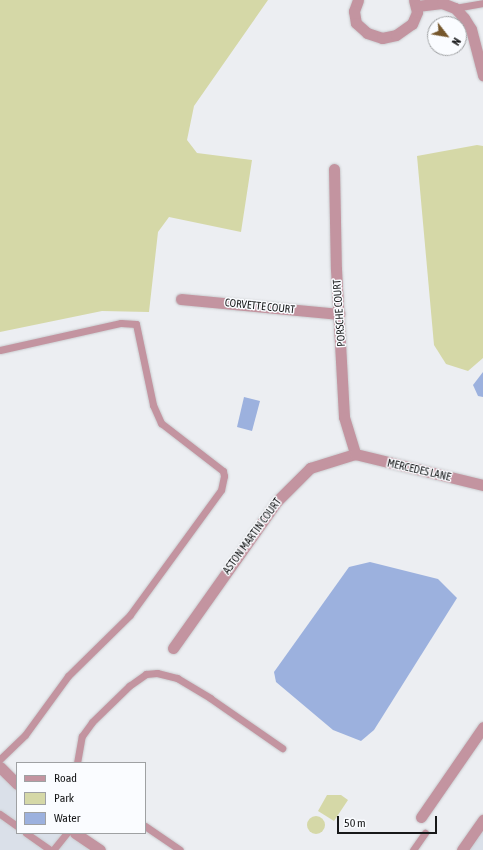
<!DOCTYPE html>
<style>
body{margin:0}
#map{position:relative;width:483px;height:850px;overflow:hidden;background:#eceef2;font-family:"Asap Condensed",sans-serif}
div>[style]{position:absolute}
.built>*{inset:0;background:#dae0e9}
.green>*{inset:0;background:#d5d8a7}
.round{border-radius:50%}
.water>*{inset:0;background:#9cb1de}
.roads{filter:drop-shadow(0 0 1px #cacccf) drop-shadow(0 0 1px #cacccf)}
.service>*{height:7px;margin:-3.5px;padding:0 3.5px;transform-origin:3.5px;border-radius:3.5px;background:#c394a0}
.minor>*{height:11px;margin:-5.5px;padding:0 5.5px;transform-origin:5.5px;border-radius:5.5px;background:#c394a0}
.tertiary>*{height:11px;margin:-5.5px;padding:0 5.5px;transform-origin:5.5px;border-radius:5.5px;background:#c394a0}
span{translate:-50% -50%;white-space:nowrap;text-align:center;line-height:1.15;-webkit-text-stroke:3px #fafcff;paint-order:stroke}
.street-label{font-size:11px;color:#171819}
.legend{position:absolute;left:16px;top:762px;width:130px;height:72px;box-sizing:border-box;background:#fafcff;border:1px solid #9fa1a3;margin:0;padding:5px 7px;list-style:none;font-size:12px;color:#171819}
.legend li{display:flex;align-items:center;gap:8px;height:20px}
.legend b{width:20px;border:1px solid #9fa1a3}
.north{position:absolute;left:427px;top:16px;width:40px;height:40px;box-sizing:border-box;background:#fafcff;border:1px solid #9fa1a3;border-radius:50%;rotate:121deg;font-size:11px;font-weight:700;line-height:16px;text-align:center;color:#171819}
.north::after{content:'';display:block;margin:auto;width:14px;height:18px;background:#75562b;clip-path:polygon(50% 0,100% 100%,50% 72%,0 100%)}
.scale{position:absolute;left:337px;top:816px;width:100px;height:18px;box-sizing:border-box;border:2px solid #171819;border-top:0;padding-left:5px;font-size:12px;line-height:14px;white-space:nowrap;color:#171819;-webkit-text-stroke:3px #fafcff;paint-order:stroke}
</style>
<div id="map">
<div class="built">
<div style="clip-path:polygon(0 770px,17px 788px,17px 833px,73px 833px,96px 850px,0 850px)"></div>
<div style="clip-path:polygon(483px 820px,483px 850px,462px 850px)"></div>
</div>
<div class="green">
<div style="clip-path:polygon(0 0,268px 0,194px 106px,187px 140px,197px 153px,252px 160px,241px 232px,169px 217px,158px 232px,149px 312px,102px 311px,0 332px)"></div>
<div style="clip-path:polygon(477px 145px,483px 146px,483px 358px,468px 371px,446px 364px,434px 345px,417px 156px)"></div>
<div style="clip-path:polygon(327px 795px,341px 795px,348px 800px,334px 821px,318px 811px)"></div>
<div class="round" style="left:307px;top:816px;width:18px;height:18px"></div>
</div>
<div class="water">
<div style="clip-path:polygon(483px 372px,483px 397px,478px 396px,473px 385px)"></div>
<div style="clip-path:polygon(244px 397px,260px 401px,252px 431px,237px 427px)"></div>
<div style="clip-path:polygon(370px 562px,438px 579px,457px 598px,374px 730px,361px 741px,333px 730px,276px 682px,274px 672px,349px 567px)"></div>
</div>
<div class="roads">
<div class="service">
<div style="left:455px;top:8px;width:28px;rotate:-10deg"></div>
<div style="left:0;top:350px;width:124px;rotate:-12.6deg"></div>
<div style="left:121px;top:323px;width:15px;rotate:4deg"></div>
<div style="left:136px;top:324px;width:83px;rotate:78.1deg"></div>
<div style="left:153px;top:405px;width:20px;rotate:66deg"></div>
<div style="left:161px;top:423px;width:78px;rotate:37.7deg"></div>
<div style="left:223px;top:471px;width:5px;rotate:79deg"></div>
<div style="left:224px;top:476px;width:14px;rotate:102deg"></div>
<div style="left:221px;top:490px;width:155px;rotate:126.1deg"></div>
<div style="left:130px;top:615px;width:87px;rotate:135.5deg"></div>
<div style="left:68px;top:676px;width:73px;rotate:126.1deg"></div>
<div style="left:25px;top:735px;width:35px;rotate:136deg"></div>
<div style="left:77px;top:763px;width:27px;rotate:-80deg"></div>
<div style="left:82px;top:736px;width:17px;rotate:-54deg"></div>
<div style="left:92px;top:722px;width:52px;rotate:-44.2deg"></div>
<div style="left:129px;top:686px;width:21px;rotate:-35deg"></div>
<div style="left:146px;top:674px;width:11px;rotate:-5deg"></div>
<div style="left:157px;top:673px;width:21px;rotate:14deg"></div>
<div style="left:177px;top:678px;width:39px;rotate:31deg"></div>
<div style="left:210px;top:698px;width:88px;rotate:34.8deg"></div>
<div style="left:0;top:814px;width:21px;rotate:35deg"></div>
<div style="left:145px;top:826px;width:42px;rotate:34.4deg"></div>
<div style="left:26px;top:833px;width:29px;rotate:35deg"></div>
<div style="left:53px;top:850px;width:22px;rotate:-51deg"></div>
<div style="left:413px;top:850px;width:21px;rotate:-55deg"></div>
</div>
<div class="minor">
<div style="left:358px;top:0;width:12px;rotate:110deg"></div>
<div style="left:354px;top:11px;width:12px;rotate:81deg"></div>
<div style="left:356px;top:23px;width:15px;rotate:42deg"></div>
<div style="left:367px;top:33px;width:16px;rotate:18deg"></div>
<div style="left:382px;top:38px;width:14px;rotate:-12deg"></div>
<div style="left:396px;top:35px;width:19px;rotate:-35deg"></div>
<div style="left:412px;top:24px;width:13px;rotate:-67deg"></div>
<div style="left:417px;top:12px;width:12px;rotate:-104deg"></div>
<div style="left:417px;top:6px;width:25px;rotate:-7deg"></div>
<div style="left:442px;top:3px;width:14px;rotate:21deg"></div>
<div style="left:455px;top:8px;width:13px;rotate:48deg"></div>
<div style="left:464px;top:18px;width:13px;rotate:58deg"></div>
<div style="left:471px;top:29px;width:48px;rotate:75.4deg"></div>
<div style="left:334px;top:169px;width:100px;rotate:88.9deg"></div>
<div style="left:336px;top:269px;width:148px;rotate:86.9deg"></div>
<div style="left:344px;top:417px;width:39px;rotate:73deg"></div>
<div style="left:181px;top:299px;width:159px;rotate:5.4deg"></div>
<div style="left:173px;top:648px;width:180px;rotate:-54.7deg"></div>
<div style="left:277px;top:501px;width:47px;rotate:-45deg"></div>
<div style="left:310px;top:468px;width:47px;rotate:-17.3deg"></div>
<div style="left:355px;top:454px;width:132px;rotate:13.6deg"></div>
<div style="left:0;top:767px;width:24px;rotate:45deg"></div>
<div style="left:421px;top:817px;width:109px;rotate:-55.4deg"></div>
<div style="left:75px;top:833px;width:30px;rotate:34deg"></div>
</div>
<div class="tertiary">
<div style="left:462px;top:850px;width:37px;rotate:-55deg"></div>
</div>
</div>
<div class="street-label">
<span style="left:260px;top:306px;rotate:6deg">CORVETTE COURT</span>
<span style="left:339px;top:313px;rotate:-94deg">PORSCHE COURT</span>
<span style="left:419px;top:470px;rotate:13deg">MERCEDES LANE</span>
<span style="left:252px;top:536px;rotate:-54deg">ASTON MARTIN COURT</span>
</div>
<ul class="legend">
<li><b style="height:5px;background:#c394a0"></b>Road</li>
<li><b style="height:11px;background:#d5d8a7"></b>Park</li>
<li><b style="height:11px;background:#9cb1de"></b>Water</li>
</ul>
<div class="north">N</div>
<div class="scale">50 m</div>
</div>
